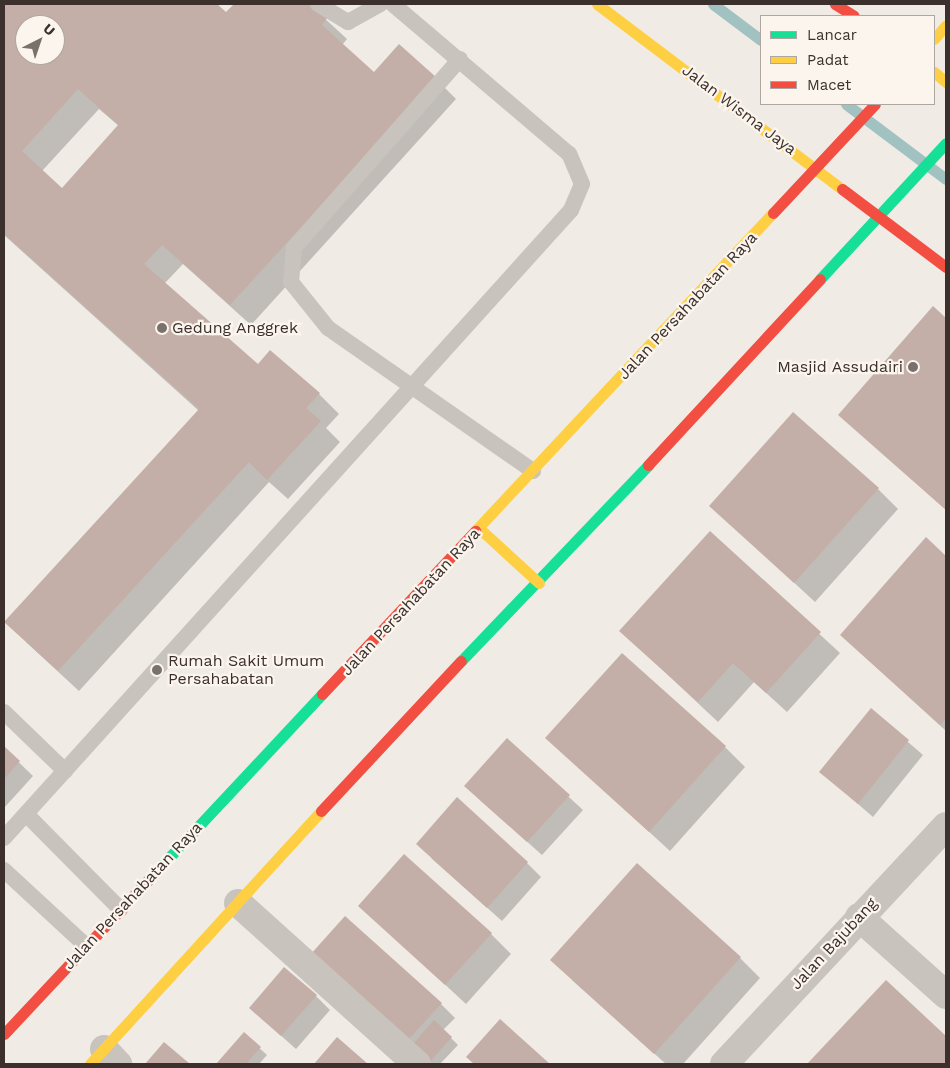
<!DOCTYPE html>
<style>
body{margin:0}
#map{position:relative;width:950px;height:1068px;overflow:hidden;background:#f0ebe5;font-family:"Work Sans",sans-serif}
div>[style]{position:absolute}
.shadow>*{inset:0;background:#0003}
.stream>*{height:11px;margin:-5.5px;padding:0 5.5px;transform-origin:5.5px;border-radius:5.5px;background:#a1c2c1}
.building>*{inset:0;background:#c3afa7}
.lane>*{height:16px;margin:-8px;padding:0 8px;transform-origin:8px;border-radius:8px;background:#c9c3be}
.street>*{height:28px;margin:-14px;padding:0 14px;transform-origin:14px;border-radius:14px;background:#c9c3be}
.fast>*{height:11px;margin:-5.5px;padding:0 5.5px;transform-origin:5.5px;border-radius:5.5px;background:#16e098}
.slow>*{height:11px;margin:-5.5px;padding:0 5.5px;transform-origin:5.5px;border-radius:5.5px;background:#ffcf43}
.jam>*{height:11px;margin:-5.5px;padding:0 5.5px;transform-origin:5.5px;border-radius:5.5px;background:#f24e42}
.dots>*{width:14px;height:14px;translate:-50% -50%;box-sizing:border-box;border:2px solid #fbf5ee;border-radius:50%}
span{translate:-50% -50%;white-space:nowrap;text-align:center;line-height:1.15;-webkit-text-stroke:4.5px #fbf5ee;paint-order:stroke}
.street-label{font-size:16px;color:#3b302b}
.poi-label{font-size:16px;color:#3b302b}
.left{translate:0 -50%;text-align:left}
.right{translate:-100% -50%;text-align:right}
.frame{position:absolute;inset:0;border:5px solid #3b302b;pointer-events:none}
.legend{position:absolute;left:760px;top:15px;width:175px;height:90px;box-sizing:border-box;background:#fbf5ee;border:1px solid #aea6a0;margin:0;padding:6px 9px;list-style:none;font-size:15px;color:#3b302b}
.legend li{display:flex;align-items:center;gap:10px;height:25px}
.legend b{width:25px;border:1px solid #aea6a0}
.north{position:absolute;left:15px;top:15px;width:50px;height:50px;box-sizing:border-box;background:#fbf5ee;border:1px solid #aea6a0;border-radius:50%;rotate:41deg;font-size:14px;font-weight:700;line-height:20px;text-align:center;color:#3b302b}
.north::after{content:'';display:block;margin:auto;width:18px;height:22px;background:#7a716c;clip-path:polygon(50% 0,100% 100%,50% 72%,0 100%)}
</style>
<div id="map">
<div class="shadow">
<div style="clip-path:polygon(evenodd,4px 4px,215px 4px,226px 14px,235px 4px,309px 4px,347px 39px,342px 45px,374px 74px,436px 79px,456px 99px,251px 325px,183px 264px,165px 283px,258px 365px,319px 394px,339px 414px,326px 428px,340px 442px,288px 499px,269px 482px,79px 691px,26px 642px,199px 411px,4px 235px,4px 4px,25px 25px,55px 25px,55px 55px,25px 55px,25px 25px,4px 4px,99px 109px,119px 126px,62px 189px,42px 171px,99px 109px)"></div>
<div style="clip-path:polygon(933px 308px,946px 319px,946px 510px,840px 415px)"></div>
<div style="clip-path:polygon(878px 489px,898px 509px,815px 602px,711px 506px)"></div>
<div style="clip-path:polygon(710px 533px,840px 653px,787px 712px,754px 682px,718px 722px,621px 631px)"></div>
<div style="clip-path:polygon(926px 539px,946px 557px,946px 731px,841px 635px)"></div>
<div style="clip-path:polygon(871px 710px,923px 755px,873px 817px,821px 772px)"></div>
<div style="clip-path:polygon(547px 738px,725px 747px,745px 767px,670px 851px)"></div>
<div style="clip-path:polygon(507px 740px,583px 810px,542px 855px,480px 800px)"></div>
<div style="clip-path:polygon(4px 748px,33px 776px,4px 808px)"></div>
<div style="clip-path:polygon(431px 858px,527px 863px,541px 877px,502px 921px)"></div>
<div style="clip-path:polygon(360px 906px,491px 934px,511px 954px,466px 1004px)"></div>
<div style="clip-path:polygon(740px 958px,760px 978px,683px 1064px,666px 1064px,572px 980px)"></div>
<div style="clip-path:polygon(326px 968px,441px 1004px,455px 1018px,443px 1030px,458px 1045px,440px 1064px,432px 1064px)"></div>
<div style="clip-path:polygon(887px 982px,946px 1037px,946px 1064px,809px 1064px)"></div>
<div style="clip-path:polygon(316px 996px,330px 1010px,296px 1049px,250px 1008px)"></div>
<div style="clip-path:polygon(500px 1021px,548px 1064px,475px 1064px,467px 1057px)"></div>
<div style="clip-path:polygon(244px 1034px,267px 1055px,259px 1064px,218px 1064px)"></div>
<div style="clip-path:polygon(337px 1039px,366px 1064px,315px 1064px)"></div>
</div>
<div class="stream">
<div style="left:713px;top:4px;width:60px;rotate:36.9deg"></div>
<div style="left:846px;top:104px;width:125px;rotate:36.9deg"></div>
</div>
<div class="building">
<div style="clip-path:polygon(evenodd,4px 4px,217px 4px,226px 12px,234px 4px,311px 4px,327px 18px,322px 25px,374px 72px,399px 44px,437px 78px,230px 305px,162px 245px,144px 264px,258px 364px,270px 350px,320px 393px,306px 408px,321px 421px,267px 480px,249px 462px,58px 671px,4px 622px,199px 409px,4px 234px,4px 4px,25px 25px,55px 25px,55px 55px,25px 55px,25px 25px,4px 4px,78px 89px,118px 125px,62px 188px,22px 151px,78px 89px)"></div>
<div style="clip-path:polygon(933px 306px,946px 318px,946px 510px,838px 415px)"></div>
<div style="clip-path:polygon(793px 412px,879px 488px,794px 583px,709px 506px)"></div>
<div style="clip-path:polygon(710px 531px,821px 632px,766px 693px,733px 663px,698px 702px,619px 631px)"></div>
<div style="clip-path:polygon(926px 537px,946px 556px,946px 718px,940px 725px,840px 635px)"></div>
<div style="clip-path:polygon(622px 653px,726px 746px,649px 832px,545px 738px)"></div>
<div style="clip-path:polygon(871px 708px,909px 740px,858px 804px,819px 772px)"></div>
<div style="clip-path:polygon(507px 738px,570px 795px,527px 842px,464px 786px)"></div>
<div style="clip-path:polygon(4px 746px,20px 761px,4px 779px)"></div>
<div style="clip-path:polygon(457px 797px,528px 862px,487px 908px,416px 844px)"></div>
<div style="clip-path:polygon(404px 854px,492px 933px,445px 985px,358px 906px)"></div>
<div style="clip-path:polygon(637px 863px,741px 957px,654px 1054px,550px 960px)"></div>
<div style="clip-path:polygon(345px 916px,442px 1003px,407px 1041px,310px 955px)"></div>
<div style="clip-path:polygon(284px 967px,317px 995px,281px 1036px,249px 1008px)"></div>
<div style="clip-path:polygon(886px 980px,946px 1036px,946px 1064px,807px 1064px)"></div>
<div style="clip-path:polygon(500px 1019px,550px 1064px,474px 1064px,466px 1057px)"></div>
<div style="clip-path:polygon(434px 1020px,452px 1037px,429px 1063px,411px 1046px)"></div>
<div style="clip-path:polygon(244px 1032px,261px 1047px,246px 1064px,216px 1064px)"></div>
<div style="clip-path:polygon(337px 1037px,368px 1064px,314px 1064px)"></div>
<div style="clip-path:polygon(164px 1042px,190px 1064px,145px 1064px)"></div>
</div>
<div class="lane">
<div style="left:318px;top:4px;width:35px;rotate:31deg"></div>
<div style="left:348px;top:22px;width:37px;rotate:-29deg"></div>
<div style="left:460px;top:59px;width:252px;rotate:131.3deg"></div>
<div style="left:294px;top:248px;width:34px;rotate:95deg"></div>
<div style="left:291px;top:282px;width:59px;rotate:51.2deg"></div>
<div style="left:328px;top:328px;width:250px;rotate:34.9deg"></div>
<div style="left:4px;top:712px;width:85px;rotate:44deg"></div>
<div style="left:26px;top:814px;width:134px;rotate:45.3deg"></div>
<div style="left:4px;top:838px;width:846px;rotate:-47.92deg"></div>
<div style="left:571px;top:210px;width:28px;rotate:-67deg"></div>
<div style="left:582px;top:184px;width:33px;rotate:-113deg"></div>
<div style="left:569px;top:154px;width:231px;rotate:-139.6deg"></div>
<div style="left:4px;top:870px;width:110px;rotate:42.8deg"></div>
</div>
<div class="street">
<div style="left:238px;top:903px;width:241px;rotate:42deg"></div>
<div style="left:859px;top:917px;width:117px;rotate:41.9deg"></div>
<div style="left:104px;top:1049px;width:21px;rotate:47deg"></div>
<div style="left:724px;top:1064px;width:325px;rotate:-47deg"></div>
</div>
<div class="fast">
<div style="left:820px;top:279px;width:185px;rotate:-47.2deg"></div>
<div style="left:461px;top:661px;width:271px;rotate:-46.3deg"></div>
<div style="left:148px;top:880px;width:255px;rotate:-46.9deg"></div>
</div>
<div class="slow">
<div style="left:597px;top:4px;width:307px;rotate:37.1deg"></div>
<div style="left:934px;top:39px;width:18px;rotate:-49deg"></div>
<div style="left:934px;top:72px;width:16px;rotate:40deg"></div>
<div style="left:480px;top:529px;width:80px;rotate:42.5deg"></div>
<div style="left:475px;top:531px;width:436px;rotate:-46.9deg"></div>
<div style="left:90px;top:1064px;width:343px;rotate:-47.6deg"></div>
</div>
<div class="jam">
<div style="left:835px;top:4px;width:22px;rotate:32deg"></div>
<div style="left:842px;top:189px;width:130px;rotate:36.9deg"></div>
<div style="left:773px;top:213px;width:149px;rotate:-46.9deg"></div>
<div style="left:648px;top:465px;width:253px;rotate:-47.2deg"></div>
<div style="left:322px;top:694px;width:224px;rotate:-46.8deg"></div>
<div style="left:321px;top:811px;width:205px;rotate:-47deg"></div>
<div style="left:4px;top:1034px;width:211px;rotate:-46.9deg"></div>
</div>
<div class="dots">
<div style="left:162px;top:328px;background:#7a716c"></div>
<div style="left:913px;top:367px;background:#7a716c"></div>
<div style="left:157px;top:670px;background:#7a716c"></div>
</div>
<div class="street-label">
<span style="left:739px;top:110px;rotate:37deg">Jalan Wisma Jaya</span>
<span style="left:688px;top:306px;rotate:-47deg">Jalan Persahabatan Raya</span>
<span style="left:411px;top:602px;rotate:-47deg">Jalan Persahabatan Raya</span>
<span style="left:133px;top:896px;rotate:-47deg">Jalan Persahabatan Raya</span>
<span style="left:834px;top:944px;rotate:-47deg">Jalan Bajubang</span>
</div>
<div class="poi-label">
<span class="left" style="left:172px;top:328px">Gedung Anggrek</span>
<span class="right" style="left:903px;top:367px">Masjid Assudairi</span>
<span class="left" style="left:168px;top:670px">Rumah Sakit Umum<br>Persahabatan</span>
</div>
<div class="frame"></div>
<ul class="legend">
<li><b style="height:6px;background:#16e098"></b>Lancar</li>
<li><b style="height:6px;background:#ffcf43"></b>Padat</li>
<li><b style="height:6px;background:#f24e42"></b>Macet</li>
</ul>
<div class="north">U</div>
</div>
